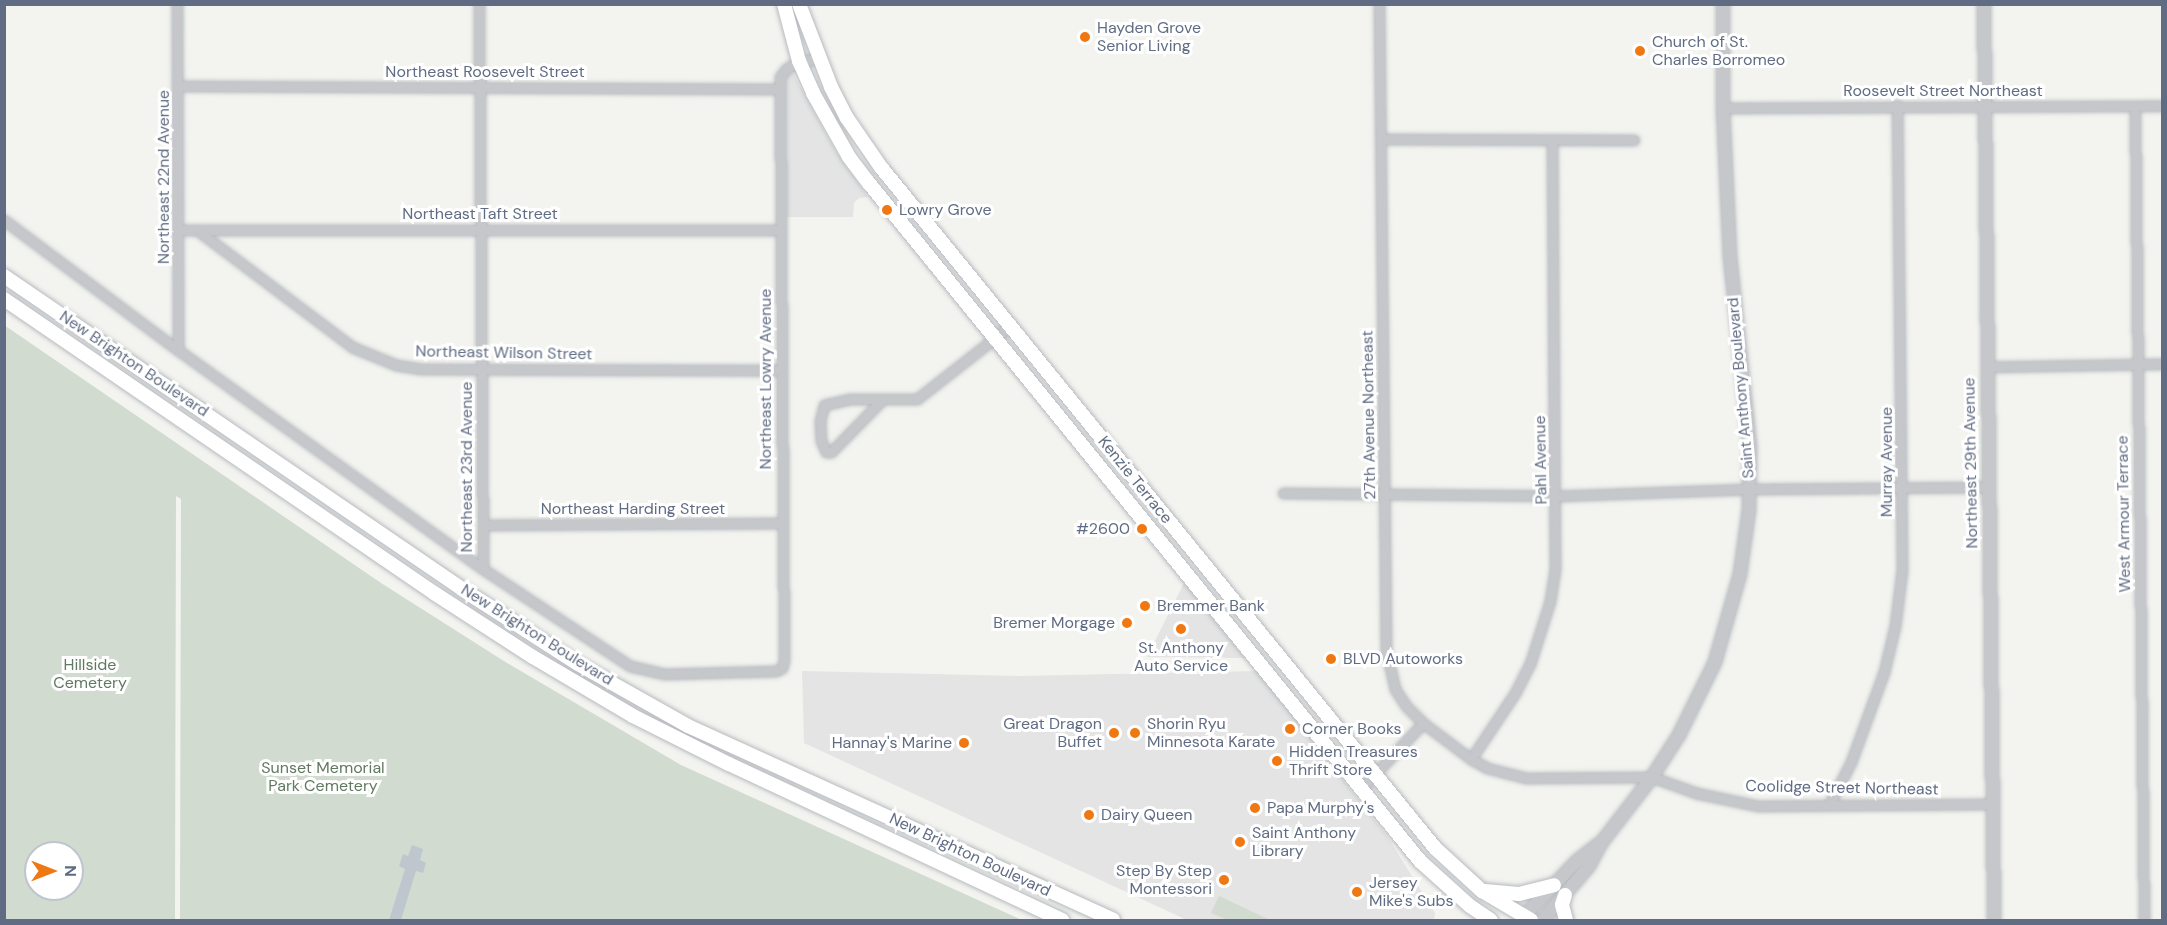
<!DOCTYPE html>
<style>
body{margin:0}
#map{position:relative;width:2167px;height:925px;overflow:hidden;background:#f3f4ef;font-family:"DM Sans",sans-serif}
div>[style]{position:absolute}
.built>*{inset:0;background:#e3e4e3}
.green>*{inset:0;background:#d2dbd0}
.water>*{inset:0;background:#bec7ce}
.roads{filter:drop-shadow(0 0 2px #b7bac0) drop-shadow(0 0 2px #b7bac0)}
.minor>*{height:9px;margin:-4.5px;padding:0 4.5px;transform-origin:4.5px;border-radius:4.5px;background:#c5c7cb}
.tertiary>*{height:12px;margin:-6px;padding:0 6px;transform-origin:6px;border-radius:6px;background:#c5c7cb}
.secondary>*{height:14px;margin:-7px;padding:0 7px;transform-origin:7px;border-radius:7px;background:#fff}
.dots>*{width:16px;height:16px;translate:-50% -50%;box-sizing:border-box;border:3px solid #fff;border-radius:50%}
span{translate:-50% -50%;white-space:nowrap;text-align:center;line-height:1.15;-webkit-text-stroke:6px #fff;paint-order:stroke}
.poi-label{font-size:16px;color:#606c83}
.left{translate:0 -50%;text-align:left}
.right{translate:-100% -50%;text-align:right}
.street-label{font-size:16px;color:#606c83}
.park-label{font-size:16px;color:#607960}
.frame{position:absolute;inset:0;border:6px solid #606c83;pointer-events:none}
.north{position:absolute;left:24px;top:841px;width:60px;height:60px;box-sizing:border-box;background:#fff;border:2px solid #bfc4cd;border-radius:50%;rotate:90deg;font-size:16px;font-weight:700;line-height:24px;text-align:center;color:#606c83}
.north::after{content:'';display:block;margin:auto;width:21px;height:27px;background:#f07813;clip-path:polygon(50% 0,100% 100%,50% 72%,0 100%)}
</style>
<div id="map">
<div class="built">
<div style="clip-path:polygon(792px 72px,836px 152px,868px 197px,859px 198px,854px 203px,853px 217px,786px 217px,785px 84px,787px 75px)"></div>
<div style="clip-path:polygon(1184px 583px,1245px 658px,1147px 657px)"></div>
<div style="clip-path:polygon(802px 671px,1021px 676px,1257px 671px,1387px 836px,1435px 913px,1434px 920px,1187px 920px,804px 743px)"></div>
</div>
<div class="green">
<div style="clip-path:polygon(evenodd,4px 325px,381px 583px,507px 663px,681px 765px,1022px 920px,180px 920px,181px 499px,176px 496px,175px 920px,5px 920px,4px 325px,36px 853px,72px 853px,72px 889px,36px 889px,36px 853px)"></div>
<div style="clip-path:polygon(1219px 896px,1270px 920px,1228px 920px,1211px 913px)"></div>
</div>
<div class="water">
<div style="clip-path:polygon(412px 845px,423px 849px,420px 860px,426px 863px,423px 873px,416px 871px,401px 920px,389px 920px,405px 869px,399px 866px,403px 854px,408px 856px)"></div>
</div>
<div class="roads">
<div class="minor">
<div style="left:177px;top:4px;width:346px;rotate:89.8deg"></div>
<div style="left:479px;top:4px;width:565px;rotate:89.59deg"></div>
<div style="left:1379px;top:4px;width:646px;rotate:89.38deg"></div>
<div style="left:1386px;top:650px;width:40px;rotate:77deg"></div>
<div style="left:1395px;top:689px;width:20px;rotate:57deg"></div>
<div style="left:1406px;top:706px;width:24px;rotate:45deg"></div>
<div style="left:1423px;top:723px;width:60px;rotate:36.9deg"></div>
<div style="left:1471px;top:759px;width:18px;rotate:29deg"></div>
<div style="left:1487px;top:768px;width:40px;rotate:14.4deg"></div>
<div style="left:1526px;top:778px;width:126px;rotate:-0.5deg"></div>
<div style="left:1652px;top:777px;width:47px;rotate:20deg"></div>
<div style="left:1696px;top:793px;width:63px;rotate:11.8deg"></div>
<div style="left:1758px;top:806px;width:234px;rotate:-0.5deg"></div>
<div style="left:179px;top:86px;width:601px;rotate:0.29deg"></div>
<div style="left:780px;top:89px;width:12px;rotate:-90deg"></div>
<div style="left:780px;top:77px;width:10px;rotate:-53deg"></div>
<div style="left:786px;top:69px;width:15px;rotate:-32deg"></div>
<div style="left:799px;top:61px;width:20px;rotate:-6deg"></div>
<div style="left:2135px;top:106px;width:814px;rotate:89.37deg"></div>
<div style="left:1723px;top:108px;width:439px;rotate:-0.3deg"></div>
<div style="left:1381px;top:139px;width:253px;rotate:0.2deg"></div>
<div style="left:4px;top:220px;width:217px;rotate:36.8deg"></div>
<div style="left:178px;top:350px;width:375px;rotate:35.7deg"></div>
<div style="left:483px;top:569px;width:176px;rotate:33.4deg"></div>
<div style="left:630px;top:666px;width:36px;rotate:13deg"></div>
<div style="left:665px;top:674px;width:111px;rotate:-1.5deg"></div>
<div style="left:776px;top:671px;width:7px;rotate:-27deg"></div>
<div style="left:782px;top:668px;width:8px;rotate:-76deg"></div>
<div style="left:784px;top:660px;width:571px;rotate:-90.4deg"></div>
<div style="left:180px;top:230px;width:601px"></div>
<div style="left:197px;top:230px;width:194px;rotate:37deg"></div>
<div style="left:352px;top:347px;width:48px;rotate:22.2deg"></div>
<div style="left:396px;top:365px;width:24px;rotate:9deg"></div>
<div style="left:420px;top:369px;width:361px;rotate:0.2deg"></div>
<div style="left:1986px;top:367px;width:176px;rotate:-1deg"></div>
<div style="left:882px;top:400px;width:73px;rotate:134.4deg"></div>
<div style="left:831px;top:452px;width:5px;rotate:180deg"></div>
<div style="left:826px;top:452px;width:12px;rotate:-114deg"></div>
<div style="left:821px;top:441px;width:20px;rotate:-93deg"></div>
<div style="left:820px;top:421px;width:16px;rotate:-76deg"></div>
<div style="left:824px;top:405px;width:26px;rotate:-13deg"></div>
<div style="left:849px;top:399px;width:68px"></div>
<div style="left:917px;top:399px;width:118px;rotate:-38.1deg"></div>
<div style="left:1283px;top:493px;width:273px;rotate:0.6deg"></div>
<div style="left:1556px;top:496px;width:194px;rotate:-2.1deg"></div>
<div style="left:1750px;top:489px;width:239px;rotate:-0.5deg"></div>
<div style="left:484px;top:525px;width:298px;rotate:-0.4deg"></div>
<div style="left:1471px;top:759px;width:79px;rotate:-56.3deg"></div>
<div style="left:1515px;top:693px;width:33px;rotate:-63deg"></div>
<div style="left:1530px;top:664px;width:66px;rotate:-72.4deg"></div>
<div style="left:1550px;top:601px;width:33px;rotate:-81deg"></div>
<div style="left:1555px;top:568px;width:428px;rotate:-90.4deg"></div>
<div style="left:1361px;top:789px;width:91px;rotate:-46.8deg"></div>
<div style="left:1829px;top:805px;width:48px;rotate:-62.9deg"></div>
<div style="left:1851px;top:762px;width:96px;rotate:-69.9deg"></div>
<div style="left:1884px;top:672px;width:47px;rotate:-76.6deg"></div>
<div style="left:1895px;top:626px;width:56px;rotate:-82.9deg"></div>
<div style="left:1902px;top:570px;width:465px;rotate:-90.6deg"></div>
</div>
<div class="tertiary">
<div style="left:1984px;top:4px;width:916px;rotate:89.37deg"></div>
<div style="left:1523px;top:917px;width:78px;rotate:-46deg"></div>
<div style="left:1577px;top:861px;width:28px;rotate:-38deg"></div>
<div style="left:1543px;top:920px;width:71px;rotate:-49.6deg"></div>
<div style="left:1589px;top:866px;width:27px;rotate:-62deg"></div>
<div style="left:1602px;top:842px;width:82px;rotate:-52.4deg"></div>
<div style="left:1652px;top:777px;width:50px;rotate:-57.3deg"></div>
<div style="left:1679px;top:735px;width:81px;rotate:-63.7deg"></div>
<div style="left:1715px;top:662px;width:91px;rotate:-74.1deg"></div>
<div style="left:1740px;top:574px;width:65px;rotate:-82deg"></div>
<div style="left:1749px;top:510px;width:63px;rotate:-89.1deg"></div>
<div style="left:1750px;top:447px;width:192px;rotate:-96deg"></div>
<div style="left:1730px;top:256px;width:148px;rotate:-92.7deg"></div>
<div style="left:1723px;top:108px;width:104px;rotate:-90deg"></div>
</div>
<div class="secondary">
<div style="left:784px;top:4px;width:59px;rotate:75.3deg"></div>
<div style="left:799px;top:61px;width:35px;rotate:66deg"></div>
<div style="left:813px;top:93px;width:73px;rotate:60.6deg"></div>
<div style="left:849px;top:157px;width:31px;rotate:53deg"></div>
<div style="left:868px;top:182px;width:875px;rotate:50.89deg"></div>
<div style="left:1420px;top:861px;width:67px;rotate:42deg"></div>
<div style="left:1470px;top:906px;width:25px;rotate:34deg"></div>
<div style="left:799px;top:4px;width:89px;rotate:68.9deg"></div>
<div style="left:831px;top:87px;width:35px;rotate:63deg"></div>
<div style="left:847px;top:118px;width:58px;rotate:55.5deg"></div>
<div style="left:880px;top:166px;width:879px;rotate:50.86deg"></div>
<div style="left:1435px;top:848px;width:64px;rotate:42.5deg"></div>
<div style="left:1482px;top:891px;width:57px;rotate:30.6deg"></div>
<div style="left:4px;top:276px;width:566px;rotate:34.34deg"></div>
<div style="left:471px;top:595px;width:127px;rotate:32.8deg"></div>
<div style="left:578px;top:664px;width:126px;rotate:29.4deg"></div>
<div style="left:688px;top:726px;width:467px;rotate:24.5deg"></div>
<div style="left:4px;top:299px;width:521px;rotate:34.36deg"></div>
<div style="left:434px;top:593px;width:118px;rotate:32.9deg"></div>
<div style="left:533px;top:657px;width:116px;rotate:30.5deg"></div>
<div style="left:633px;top:716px;width:107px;rotate:26.6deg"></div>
<div style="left:729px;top:764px;width:368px;rotate:25.1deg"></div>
<div style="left:1485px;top:891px;width:34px;rotate:5deg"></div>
<div style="left:1519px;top:894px;width:36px;rotate:-14deg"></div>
<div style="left:1565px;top:895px;width:10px;rotate:107deg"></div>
<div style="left:1562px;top:905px;width:16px;rotate:75deg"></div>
</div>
</div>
<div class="dots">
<div style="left:1085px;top:37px;background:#f07813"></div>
<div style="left:1640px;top:51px;background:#f07813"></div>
<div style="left:887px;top:210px;background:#f07813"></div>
<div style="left:1142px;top:529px;background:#f07813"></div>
<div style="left:1145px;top:606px;background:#f07813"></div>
<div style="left:1127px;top:623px;background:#f07813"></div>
<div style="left:1181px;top:629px;background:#f07813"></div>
<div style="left:1331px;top:659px;background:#f07813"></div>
<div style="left:1290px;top:729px;background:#f07813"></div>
<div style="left:1114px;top:733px;background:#f07813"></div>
<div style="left:1135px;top:733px;background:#f07813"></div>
<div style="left:964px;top:743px;background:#f07813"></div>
<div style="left:1277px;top:761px;background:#f07813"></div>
<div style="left:1255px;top:808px;background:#f07813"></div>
<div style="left:1089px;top:815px;background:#f07813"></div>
<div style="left:1240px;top:842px;background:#f07813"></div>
<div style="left:1224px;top:880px;background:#f07813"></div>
<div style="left:1357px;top:892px;background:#f07813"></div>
</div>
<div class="poi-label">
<span class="left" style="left:1097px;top:37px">Hayden Grove<br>Senior Living</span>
<span class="left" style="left:1652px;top:51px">Church of St.<br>Charles Borromeo</span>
<span class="left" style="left:899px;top:210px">Lowry Grove</span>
<span class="right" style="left:1130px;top:529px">#2600</span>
<span class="left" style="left:1157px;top:606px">Bremmer Bank</span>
<span class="right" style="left:1115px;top:623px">Bremer Morgage</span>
<span style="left:1181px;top:657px">St. Anthony<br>Auto Service</span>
<span class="left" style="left:1343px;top:659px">BLVD Autoworks</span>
<span class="right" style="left:1102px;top:733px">Great Dragon<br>Buffet</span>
<span class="left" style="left:1147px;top:733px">Shorin Ryu<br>Minnesota Karate</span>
<span class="left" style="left:1302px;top:729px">Corner Books</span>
<span class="right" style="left:952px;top:743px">Hannay's Marine</span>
<span class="left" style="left:1289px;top:761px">Hidden Treasures<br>Thrift Store</span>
<span class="left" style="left:1267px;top:808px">Papa Murphy's</span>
<span class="left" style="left:1101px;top:815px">Dairy Queen</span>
<span class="left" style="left:1252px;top:842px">Saint Anthony<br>Library</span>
<span class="right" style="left:1212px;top:880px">Step By Step<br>Montessori</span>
<span class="left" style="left:1369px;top:892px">Jersey<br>Mike's Subs</span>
</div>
<div class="street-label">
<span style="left:485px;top:72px">Northeast Roosevelt Street</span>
<span style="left:1943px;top:91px">Roosevelt Street Northeast</span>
<span style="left:164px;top:177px;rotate:-90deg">Northeast 22nd Avenue</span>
<span style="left:480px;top:214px">Northeast Taft Street</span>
<span style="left:504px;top:353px;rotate:1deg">Northeast Wilson Street</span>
<span style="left:134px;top:364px;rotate:34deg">New Brighton Boulevard</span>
<span style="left:766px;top:379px;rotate:-90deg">Northeast Lowry Avenue</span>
<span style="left:1741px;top:388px;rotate:-95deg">Saint Anthony Boulevard</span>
<span style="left:1369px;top:415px;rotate:-91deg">27th Avenue Northeast</span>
<span style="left:1541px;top:460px;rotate:-91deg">Pahl Avenue</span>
<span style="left:1887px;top:462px;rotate:-90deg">Murray Avenue</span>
<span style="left:1971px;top:463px;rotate:-91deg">Northeast 29th Avenue</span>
<span style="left:467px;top:467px;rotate:-90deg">Northeast 23rd Avenue</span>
<span style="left:1135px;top:480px;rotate:51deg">Kenzie Terrace</span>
<span style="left:633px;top:509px">Northeast Harding Street</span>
<span style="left:2124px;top:514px;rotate:-91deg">West Armour Terrace</span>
<span style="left:537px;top:635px;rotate:32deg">New Brighton Boulevard</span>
<span style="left:1842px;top:788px;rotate:1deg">Coolidge Street Northeast</span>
<span style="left:970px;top:855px;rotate:25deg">New Brighton Boulevard</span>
</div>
<div class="park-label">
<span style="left:90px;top:674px">Hillside<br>Cemetery</span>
<span style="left:323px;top:777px">Sunset Memorial<br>Park Cemetery</span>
</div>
<div class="frame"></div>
<div class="north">N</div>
</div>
